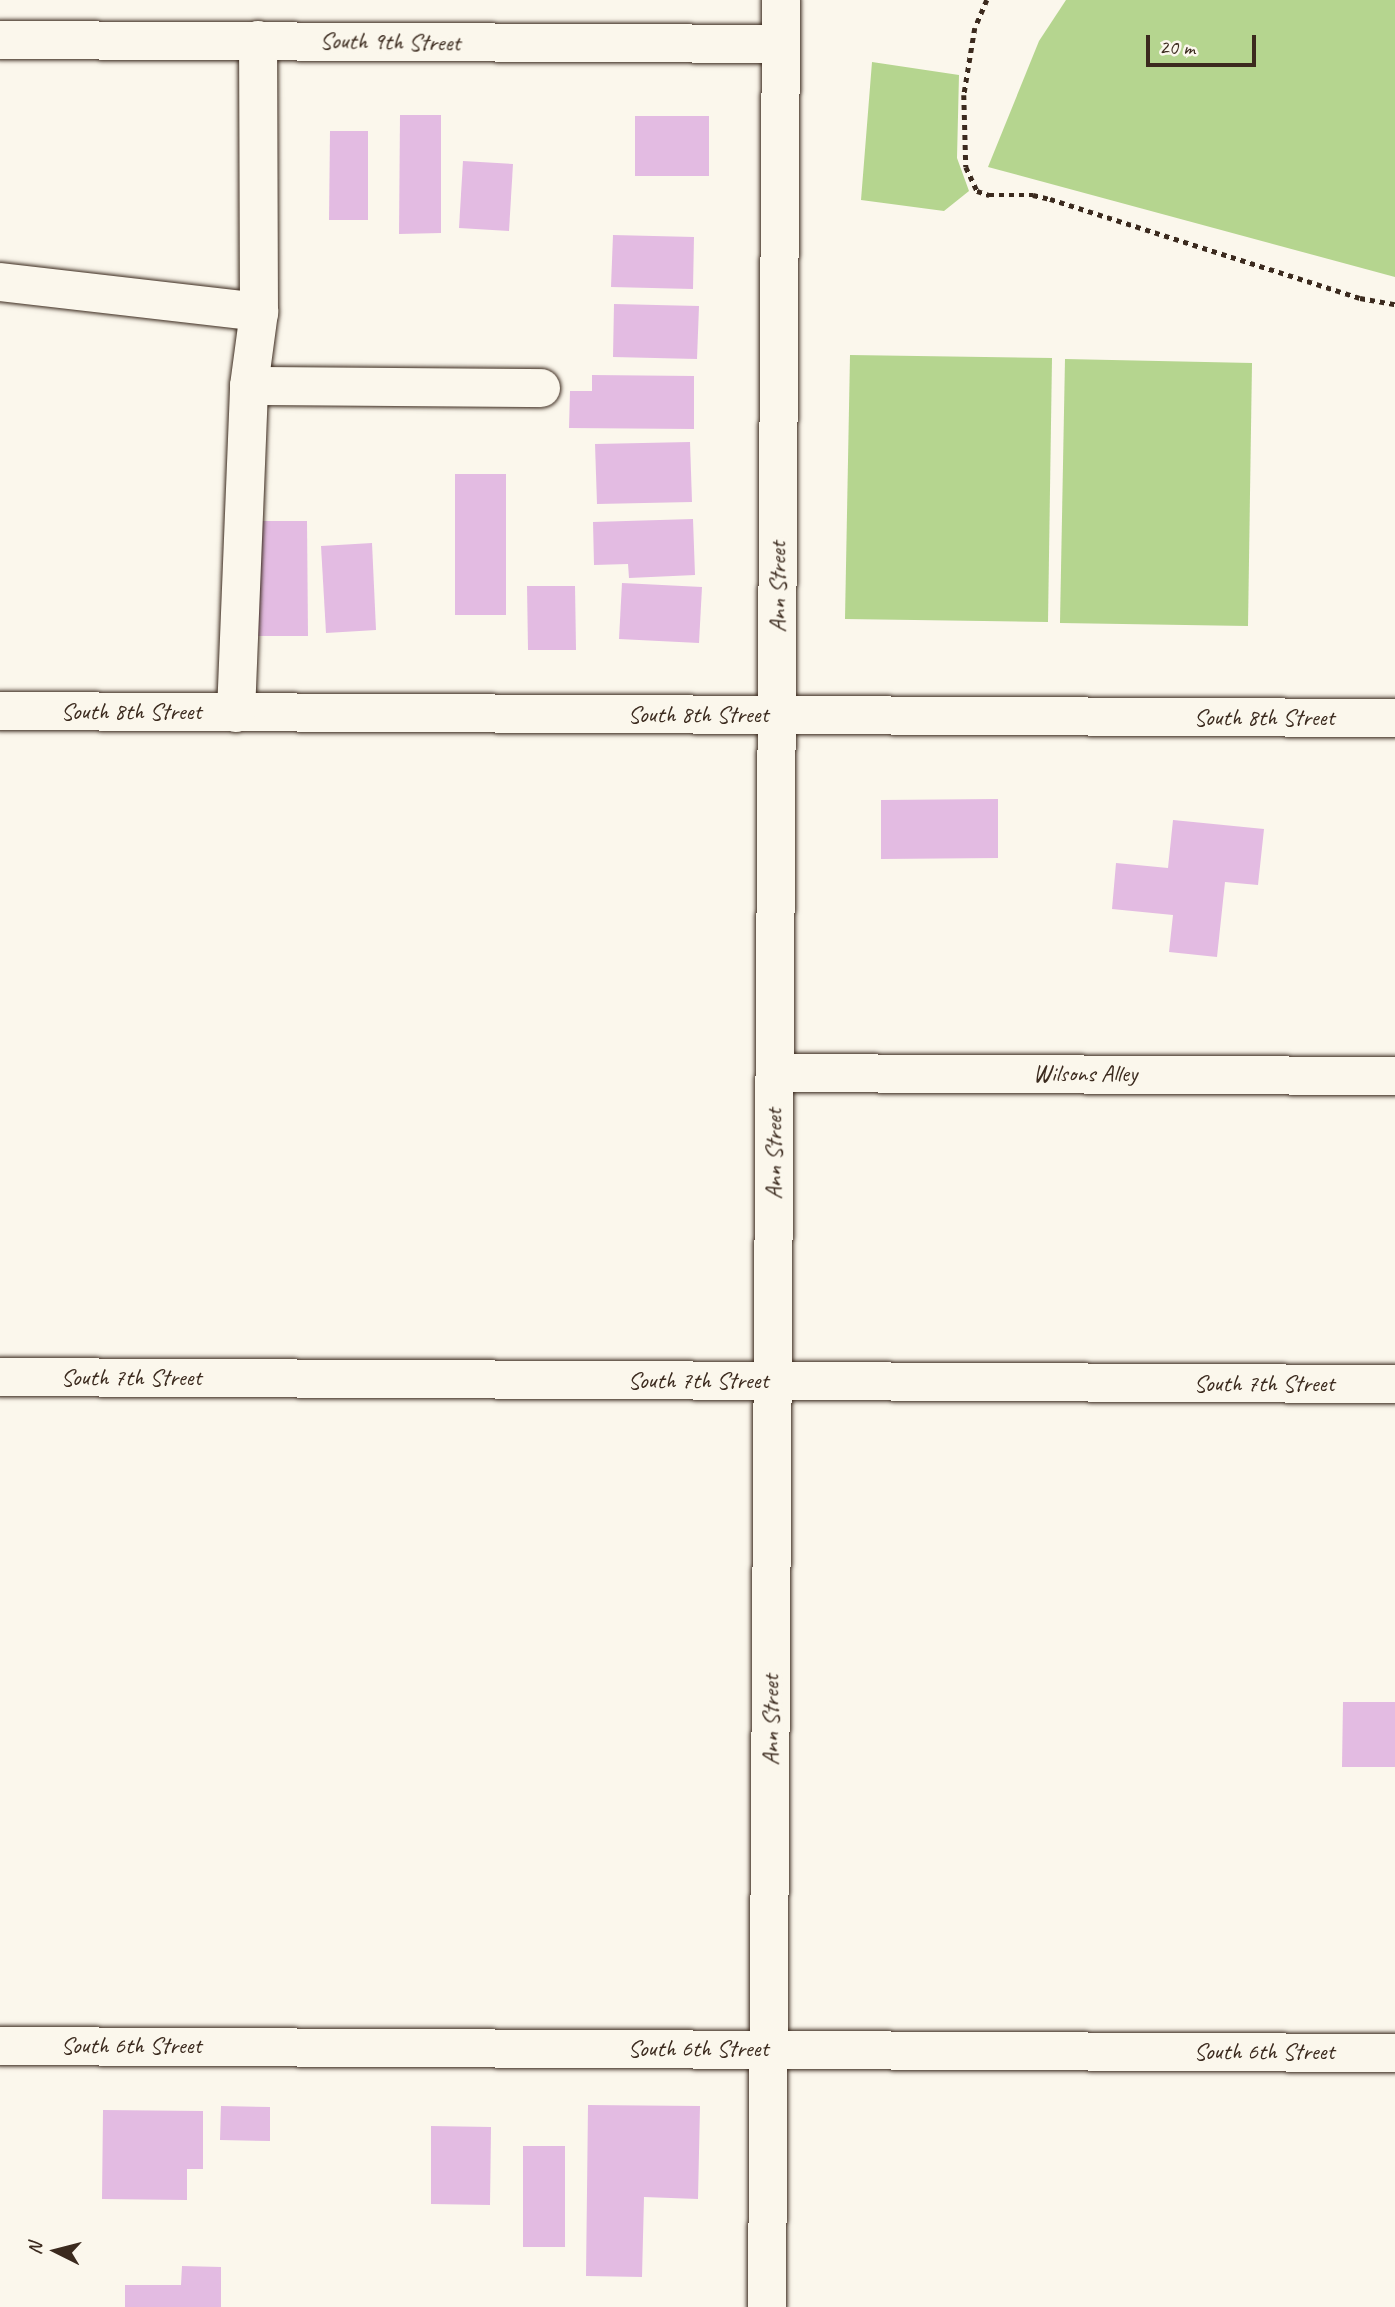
<!DOCTYPE html>
<style>
body{margin:0}
#map{position:relative;width:1395px;height:2307px;overflow:hidden;background:#fbf7ec;font-family:Caveat,sans-serif}
div>[style]{position:absolute}
.green>*{inset:0;background:#b5d58f}
.building>*{inset:0;background:#e3bbe2}
.path>*{height:4.5px;margin-top:-2.25px;transform-origin:0;background:repeating-linear-gradient(90deg,#3b2a1e 0 5px,transparent 0 10px)}
.roads{filter:drop-shadow(0 0 2px #3b2a1e) drop-shadow(0 0 2px #3b2a1e)}
.minor>*{height:38px;margin:-19px;padding:0 19px;transform-origin:19px;border-radius:19px;background:#fbf7ec}
span{translate:-50% -50%;white-space:nowrap;text-align:center;line-height:1.15;-webkit-text-stroke:7px #fbf7ec;paint-order:stroke}
.street-label{font-size:24px;color:#3b2a1e}
.north{position:absolute;left:21px;top:2216px;width:70px;height:70px;-webkit-text-stroke:5px #fbf7ec;paint-order:stroke;rotate:276deg;font-size:19px;font-weight:700;line-height:28px;text-align:center;color:#3b2a1e}
.north::after{content:'';display:block;margin:auto;width:24px;height:32px;background:#3b2a1e;clip-path:polygon(50% 0,100% 100%,50% 72%,0 100%)}
.scale{position:absolute;left:1146px;top:35px;width:110px;height:32px;box-sizing:border-box;border:4px solid #3b2a1e;border-top:0;padding-left:9px;font-size:21px;line-height:24px;white-space:nowrap;color:#3b2a1e;-webkit-text-stroke:5px #fbf7ec;paint-order:stroke}
</style>
<div id="map">
<div class="green">
<div style="clip-path:polygon(1066px 0,1395px 0,1395px 277px,988px 167px,1039px 41px)"></div>
<div style="clip-path:polygon(872px 62px,959px 75px,957px 158px,969px 191px,944px 211px,861px 200px)"></div>
<div style="clip-path:polygon(850px 355px,1052px 358px,1048px 622px,845px 619px)"></div>
<div style="clip-path:polygon(1065px 359px,1252px 363px,1248px 626px,1060px 623px)"></div>
</div>
<div class="building">
<div style="clip-path:polygon(400px 115px,441px 115px,441px 233px,399px 234px)"></div>
<div style="clip-path:polygon(635px 116px,709px 116px,709px 176px,635px 176px)"></div>
<div style="clip-path:polygon(330px 131px,368px 131px,368px 220px,329px 220px)"></div>
<div style="clip-path:polygon(463px 161px,513px 164px,509px 231px,459px 228px)"></div>
<div style="clip-path:polygon(613px 235px,694px 237px,693px 289px,611px 287px)"></div>
<div style="clip-path:polygon(614px 304px,699px 306px,697px 359px,613px 357px)"></div>
<div style="clip-path:polygon(592px 375px,694px 376px,694px 429px,569px 428px,570px 391px,592px 391px)"></div>
<div style="clip-path:polygon(690px 442px,692px 502px,597px 504px,595px 444px)"></div>
<div style="clip-path:polygon(455px 474px,506px 474px,506px 615px,455px 615px)"></div>
<div style="clip-path:polygon(693px 519px,695px 575px,629px 578px,628px 564px,594px 565px,593px 522px)"></div>
<div style="clip-path:polygon(249px 521px,307px 521px,308px 636px,250px 636px)"></div>
<div style="clip-path:polygon(372px 543px,376px 630px,326px 633px,321px 546px)"></div>
<div style="clip-path:polygon(622px 583px,702px 587px,699px 643px,619px 639px)"></div>
<div style="clip-path:polygon(527px 586px,575px 586px,576px 650px,528px 650px)"></div>
<div style="clip-path:polygon(998px 799px,998px 858px,881px 859px,881px 800px)"></div>
<div style="clip-path:polygon(1173px 820px,1264px 829px,1258px 885px,1225px 882px,1217px 957px,1169px 952px,1173px 915px,1112px 909px,1116px 863px,1168px 868px)"></div>
<div style="clip-path:polygon(1343px 1702px,1395px 1702px,1395px 1767px,1342px 1767px)"></div>
<div style="clip-path:polygon(588px 2105px,700px 2106px,698px 2199px,644px 2197px,642px 2277px,586px 2276px)"></div>
<div style="clip-path:polygon(221px 2106px,270px 2107px,270px 2141px,220px 2140px)"></div>
<div style="clip-path:polygon(103px 2110px,203px 2111px,203px 2169px,187px 2169px,187px 2200px,102px 2199px)"></div>
<div style="clip-path:polygon(431px 2126px,491px 2127px,490px 2205px,431px 2204px)"></div>
<div style="clip-path:polygon(523px 2146px,565px 2146px,565px 2247px,523px 2247px)"></div>
<div style="clip-path:polygon(182px 2266px,221px 2267px,221px 2307px,125px 2307px,125px 2285px,181px 2285px)"></div>
</div>
<div class="path">
<div style="left:987px;top:0;width:30px;rotate:113deg"></div>
<div style="left:975px;top:28px;width:68px;rotate:99.3deg"></div>
<div style="left:964px;top:95px;width:72px;rotate:88.4deg"></div>
<div style="left:966px;top:167px;width:26px;rotate:65deg"></div>
<div style="left:977px;top:191px;width:13px;rotate:18deg"></div>
<div style="left:989px;top:195px;width:44px"></div>
<div style="left:1033px;top:195px;width:17px;rotate:13deg"></div>
<div style="left:1050px;top:199px;width:325px;rotate:17.7deg"></div>
<div style="left:1360px;top:298px;width:36px;rotate:10deg"></div>
</div>
<div class="roads">
<div class="minor">
<div style="left:0;top:40px;width:781px;rotate:0.29deg"></div>
<div style="left:0;top:282px;width:261px;rotate:6.6deg"></div>
<div style="left:249px;top:386px;width:292px;rotate:0.4deg"></div>
<div style="left:0;top:711px;width:1395px;rotate:0.29deg"></div>
<div style="left:236px;top:713px;width:327px;rotate:-87.7deg"></div>
<div style="left:249px;top:386px;width:75px;rotate:-82.3deg"></div>
<div style="left:259px;top:312px;width:272px;rotate:-90.2deg"></div>
<div style="left:775px;top:1073px;width:620px;rotate:0.28deg"></div>
<div style="left:0;top:1377px;width:1395px;rotate:0.29deg"></div>
<div style="left:0;top:2046px;width:1395px;rotate:0.29deg"></div>
<div style="left:767px;top:2307px;width:2307px;rotate:-89.65deg"></div>
</div>
</div>
<div class="street-label">
<span style="left:390px;top:42px;rotate:1deg">South 9th Street</span>
<span style="left:778px;top:587px;rotate:-90deg">Ann Street</span>
<span style="left:131px;top:712px">South 8th Street</span>
<span style="left:698px;top:715px">South 8th Street</span>
<span style="left:1264px;top:718px">South 8th Street</span>
<span style="left:1085px;top:1074px">Wilsons Alley</span>
<span style="left:774px;top:1154px;rotate:-90deg">Ann Street</span>
<span style="left:131px;top:1378px">South 7th Street</span>
<span style="left:698px;top:1381px">South 7th Street</span>
<span style="left:1264px;top:1384px">South 7th Street</span>
<span style="left:771px;top:1720px;rotate:-90deg">Ann Street</span>
<span style="left:131px;top:2046px">South 6th Street</span>
<span style="left:698px;top:2049px">South 6th Street</span>
<span style="left:1264px;top:2052px">South 6th Street</span>
</div>
<div class="north">N</div>
<div class="scale">20 m</div>
</div>
